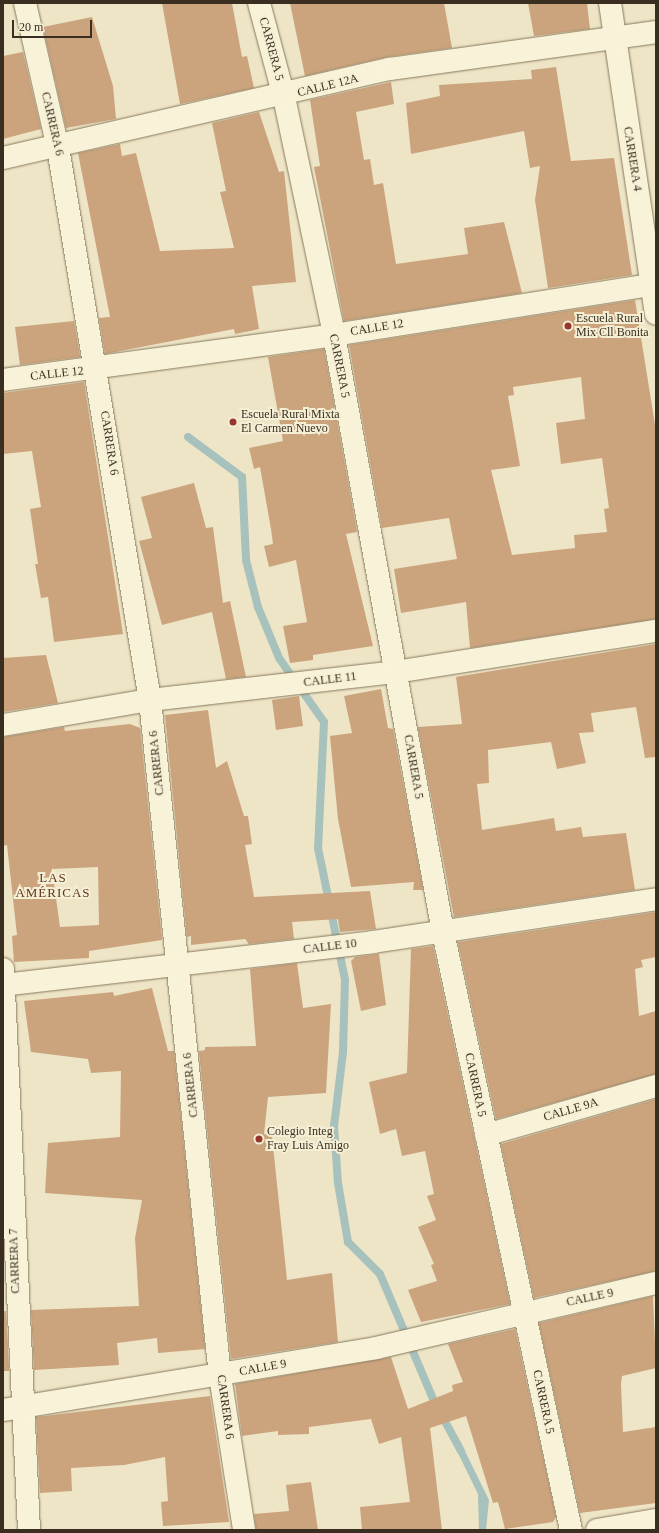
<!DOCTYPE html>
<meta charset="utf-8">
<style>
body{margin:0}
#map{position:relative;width:659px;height:1533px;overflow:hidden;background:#ede5c6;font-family:"Times New Roman",serif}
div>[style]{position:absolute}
.water>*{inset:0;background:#a7c1bc}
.stream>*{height:8px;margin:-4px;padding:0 4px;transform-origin:4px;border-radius:4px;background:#a7c1bc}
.building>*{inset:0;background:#cba47d}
.roads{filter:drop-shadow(0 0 1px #88785c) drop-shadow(0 0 1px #88785c)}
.street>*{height:22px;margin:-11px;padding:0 11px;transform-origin:11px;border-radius:11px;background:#f8f2d9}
.dots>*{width:11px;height:11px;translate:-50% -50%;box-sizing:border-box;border:2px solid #f5efd5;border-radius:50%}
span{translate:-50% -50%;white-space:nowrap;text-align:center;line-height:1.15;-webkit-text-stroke:4px #f5efd5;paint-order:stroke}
.street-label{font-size:12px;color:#392e1f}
.poi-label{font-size:12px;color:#392e1f}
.left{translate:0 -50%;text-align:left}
.neighbourhood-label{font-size:13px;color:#653520;letter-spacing:1px}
.frame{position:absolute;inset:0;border:4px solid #392e1f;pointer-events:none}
.scale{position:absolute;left:12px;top:20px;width:80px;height:18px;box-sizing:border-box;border:2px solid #392e1f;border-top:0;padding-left:5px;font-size:12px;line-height:14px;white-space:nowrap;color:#392e1f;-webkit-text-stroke:3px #f5efd5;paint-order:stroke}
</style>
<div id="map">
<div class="water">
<div style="clip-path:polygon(460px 1441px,489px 1500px,486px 1530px,479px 1530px,478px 1494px,454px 1445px)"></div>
</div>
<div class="stream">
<div style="left:188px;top:437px;width:67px;rotate:36.5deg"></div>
<div style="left:242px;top:477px;width:83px;rotate:87.2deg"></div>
<div style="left:246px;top:560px;width:49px;rotate:75.7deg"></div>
<div style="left:258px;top:607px;width:55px;rotate:67.6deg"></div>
<div style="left:279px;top:658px;width:78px;rotate:54.9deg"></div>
<div style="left:324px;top:722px;width:126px;rotate:92.7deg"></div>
<div style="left:318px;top:848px;width:135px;rotate:78.4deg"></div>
<div style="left:345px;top:980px;width:72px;rotate:91.6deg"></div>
<div style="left:343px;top:1052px;width:75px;rotate:96.9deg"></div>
<div style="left:334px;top:1126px;width:57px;rotate:86deg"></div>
<div style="left:338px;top:1183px;width:60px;rotate:80.4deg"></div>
<div style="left:348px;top:1242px;width:45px;rotate:45deg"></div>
<div style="left:380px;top:1274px;width:138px;rotate:67deg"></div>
<div style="left:434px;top:1401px;width:57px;rotate:61.6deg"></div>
</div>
<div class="building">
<div style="clip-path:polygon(162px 3px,232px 3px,242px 57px,247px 56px,254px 88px,180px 104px)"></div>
<div style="clip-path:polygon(290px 3px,444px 3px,452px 48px,387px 57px,305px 76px)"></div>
<div style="clip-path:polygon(528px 3px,587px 3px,590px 29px,534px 36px)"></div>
<div style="clip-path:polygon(92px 17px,113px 86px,116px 119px,66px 128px,43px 27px)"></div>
<div style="clip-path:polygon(23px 52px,41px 129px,3px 139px,3px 56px)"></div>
<div style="clip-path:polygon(556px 67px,571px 161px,614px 158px,632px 275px,548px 288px,535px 200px,540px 166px,530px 168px,524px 131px,411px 154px,406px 103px,440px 96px,439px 85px,532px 79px,531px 70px)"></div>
<div style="clip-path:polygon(391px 82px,394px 104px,356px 112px,364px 160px,370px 159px,374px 185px,383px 183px,396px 264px,468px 254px,464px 228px,504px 222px,522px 293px,344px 321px,314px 167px,320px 166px,310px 100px)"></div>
<div style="clip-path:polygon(259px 112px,279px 172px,284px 171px,296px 282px,252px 286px,259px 329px,235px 334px,234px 329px,105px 354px,99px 318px,110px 317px,78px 153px,120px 144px,122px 156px,136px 153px,160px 251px,234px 248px,220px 192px,226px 191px,212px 123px)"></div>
<div style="clip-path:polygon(evenodd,635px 300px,656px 431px,656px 619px,470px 648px,466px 602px,401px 613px,394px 569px,457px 559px,449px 518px,382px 528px,349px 345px,635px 300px,581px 377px,585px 419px,556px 423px,561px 464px,602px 458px,609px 508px,604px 509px,607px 532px,574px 535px,575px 548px,512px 555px,491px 470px,520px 466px,508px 396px,514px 395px,513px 387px,581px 377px)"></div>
<div style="clip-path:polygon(74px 321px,80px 357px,20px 365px,15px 327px)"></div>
<div style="clip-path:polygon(324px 349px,357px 532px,346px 534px,373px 646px,313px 655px,313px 660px,290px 663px,283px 626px,307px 622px,296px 560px,269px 567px,264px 546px,273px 544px,271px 529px,260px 467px,254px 469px,249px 448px,283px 441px,268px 357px)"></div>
<div style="clip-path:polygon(84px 382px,123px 634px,54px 642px,48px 597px,41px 598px,35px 564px,38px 564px,30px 509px,41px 507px,32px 451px,3px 454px,3px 393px)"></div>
<div style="clip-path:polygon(194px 483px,206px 528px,213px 527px,223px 603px,230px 601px,246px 677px,226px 679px,212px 612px,162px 625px,139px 541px,152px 538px,141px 497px)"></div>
<div style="clip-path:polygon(656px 644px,656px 757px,645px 758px,636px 707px,591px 713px,594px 732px,579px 733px,586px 763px,557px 769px,551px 742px,488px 750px,489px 783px,477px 784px,482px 830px,554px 818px,556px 831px,581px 827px,583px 837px,626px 833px,635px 890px,454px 917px,418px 727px,462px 724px,456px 677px)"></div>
<div style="clip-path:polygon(46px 655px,58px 703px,3px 712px,3px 658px)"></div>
<div style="clip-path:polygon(381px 689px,388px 728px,393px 729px,423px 890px,413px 890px,414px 882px,351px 887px,338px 819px,330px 736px,352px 733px,344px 696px)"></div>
<div style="clip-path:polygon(299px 696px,303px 726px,276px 730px,272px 700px)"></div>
<div style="clip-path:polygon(208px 710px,216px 768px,227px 761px,244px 816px,248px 816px,252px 844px,245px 845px,254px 897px,370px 891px,376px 929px,340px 932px,338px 919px,292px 922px,294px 939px,249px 944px,245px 939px,191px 945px,191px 936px,187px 937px,165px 715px)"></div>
<div style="clip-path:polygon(evenodd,130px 724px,140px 728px,162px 940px,89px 951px,89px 958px,14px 962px,12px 936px,17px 935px,7px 845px,3px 846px,3px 737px,64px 727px,65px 731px,130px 724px,98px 867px,99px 925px,60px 927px,52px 869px,98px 867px)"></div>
<div style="clip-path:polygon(656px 912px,656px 957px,641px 960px,643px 967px,635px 969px,639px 1016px,656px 1011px,656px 1074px,496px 1119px,458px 942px)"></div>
<div style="clip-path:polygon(433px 946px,510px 1304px,421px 1322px,408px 1290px,437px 1281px,431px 1265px,434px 1264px,418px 1227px,436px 1220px,427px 1196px,434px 1194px,425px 1151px,402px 1156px,396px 1129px,380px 1134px,369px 1082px,407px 1073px,411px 949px)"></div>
<div style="clip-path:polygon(379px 954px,386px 1005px,361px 1011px,351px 961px,355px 957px)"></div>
<div style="clip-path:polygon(297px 963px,303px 1008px,331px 1004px,326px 1093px,268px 1097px,264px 1134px,272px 1136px,287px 1280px,332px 1273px,338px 1342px,231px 1359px,199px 1051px,205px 1050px,205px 1047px,256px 1046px,250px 969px)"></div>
<div style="clip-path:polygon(152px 988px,168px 1051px,174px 1051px,205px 1349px,158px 1353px,157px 1338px,117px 1343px,119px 1365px,34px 1370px,31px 1310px,139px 1306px,135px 1238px,142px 1200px,45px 1193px,48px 1143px,120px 1137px,121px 1071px,91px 1073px,88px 1059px,31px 1052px,24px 1001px,113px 992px,114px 996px)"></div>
<div style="clip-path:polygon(656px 1099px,656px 1271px,534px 1298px,501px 1144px)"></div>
<div style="clip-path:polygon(653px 1296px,656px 1368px,622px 1376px,621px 1384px,623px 1432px,656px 1427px,656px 1503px,580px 1513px,539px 1323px)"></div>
<div style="clip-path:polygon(3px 1311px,6px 1311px,9px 1371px,3px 1371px)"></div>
<div style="clip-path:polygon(515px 1329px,556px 1517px,553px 1522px,505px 1529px,498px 1502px,493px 1503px,466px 1416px,430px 1428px,442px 1530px,362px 1530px,360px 1507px,410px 1502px,401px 1437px,379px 1444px,371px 1419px,309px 1427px,309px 1434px,278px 1435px,278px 1431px,242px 1436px,235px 1384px,391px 1357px,408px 1409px,453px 1391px,452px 1385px,463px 1382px,448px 1344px)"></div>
<div style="clip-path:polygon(210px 1396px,229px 1522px,163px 1526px,161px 1502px,168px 1501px,165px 1457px,124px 1465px,71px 1468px,72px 1491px,40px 1493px,36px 1417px)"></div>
<div style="clip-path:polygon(311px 1482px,318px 1530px,256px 1530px,254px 1514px,289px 1511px,286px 1485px)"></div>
</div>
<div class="roads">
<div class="street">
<div style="left:25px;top:3px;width:149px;rotate:77.2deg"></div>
<div style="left:58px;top:148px;width:560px;rotate:80.54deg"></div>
<div style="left:150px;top:700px;width:680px;rotate:84.09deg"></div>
<div style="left:220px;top:1376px;width:156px;rotate:81.1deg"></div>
<div style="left:259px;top:3px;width:97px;rotate:75.1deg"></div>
<div style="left:284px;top:97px;width:243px;rotate:78.1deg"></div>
<div style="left:334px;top:335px;width:607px;rotate:79.65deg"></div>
<div style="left:443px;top:932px;width:612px;rotate:77.92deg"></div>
<div style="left:610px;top:3px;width:314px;rotate:81.6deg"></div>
<div style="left:3px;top:158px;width:397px;rotate:-13deg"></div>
<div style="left:390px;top:69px;width:269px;rotate:-7.9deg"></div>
<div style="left:3px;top:380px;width:334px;rotate:-7.7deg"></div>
<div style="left:334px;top:335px;width:326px;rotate:-9deg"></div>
<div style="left:3px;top:725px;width:149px;rotate:-9.7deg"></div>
<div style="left:150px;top:700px;width:248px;rotate:-6.5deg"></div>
<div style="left:396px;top:672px;width:263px;rotate:-9deg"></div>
<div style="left:3px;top:969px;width:562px;rotate:87.35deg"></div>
<div style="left:3px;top:985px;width:372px;rotate:-6.6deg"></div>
<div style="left:373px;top:942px;width:286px;rotate:-8.6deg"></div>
<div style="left:486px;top:1135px;width:177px;rotate:-16.1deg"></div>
<div style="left:3px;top:1410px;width:378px;rotate:-9.4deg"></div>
<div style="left:376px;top:1348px;width:287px;rotate:-13.1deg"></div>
<div style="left:597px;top:1530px;width:60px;rotate:-9.6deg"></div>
</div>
</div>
<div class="dots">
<div style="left:568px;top:326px;background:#96362d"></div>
<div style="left:233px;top:422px;background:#96362d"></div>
<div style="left:259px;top:1139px;background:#96362d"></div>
</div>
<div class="street-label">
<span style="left:271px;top:49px;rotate:75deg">CARRERA 5</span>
<span style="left:328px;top:86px;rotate:-14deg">CALLE 12A</span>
<span style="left:52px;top:124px;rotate:77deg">CARRERA 6</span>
<span style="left:632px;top:159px;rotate:81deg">CARRERA 4</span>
<span style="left:377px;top:328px;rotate:-9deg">CALLE 12</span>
<span style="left:339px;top:366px;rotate:79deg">CARRERA 5</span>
<span style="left:57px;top:374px;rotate:-6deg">CALLE 12</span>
<span style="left:109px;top:443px;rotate:81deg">CARRERA 6</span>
<span style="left:330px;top:680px;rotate:-7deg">CALLE 11</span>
<span style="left:157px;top:763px;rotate:-96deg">CARRERA 6</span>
<span style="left:413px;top:767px;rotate:80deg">CARRERA 5</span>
<span style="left:330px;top:947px;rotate:-7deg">CALLE 10</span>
<span style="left:191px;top:1085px;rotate:-96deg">CARRERA 6</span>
<span style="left:475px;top:1085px;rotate:78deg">CARRERA 5</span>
<span style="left:571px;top:1110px;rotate:-16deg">CALLE 9A</span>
<span style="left:15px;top:1261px;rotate:-92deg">CARRERA 7</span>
<span style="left:590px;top:1298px;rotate:-12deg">CALLE 9</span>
<span style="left:263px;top:1368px;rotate:-10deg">CALLE 9</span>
<span style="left:543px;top:1402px;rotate:78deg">CARRERA 5</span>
<span style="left:225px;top:1407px;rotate:82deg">CARRERA 6</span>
</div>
<div class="poi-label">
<span class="left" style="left:576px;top:326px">Escuela Rural<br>Mix Cll Bonita</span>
<span class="left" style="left:241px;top:422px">Escuela Rural Mixta<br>El Carmen Nuevo</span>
<span class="left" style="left:267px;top:1139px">Colegio Integ<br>Fray Luis Amigo</span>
</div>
<div class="neighbourhood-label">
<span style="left:53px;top:886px">LAS<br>AMÉRICAS</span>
</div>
<div class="frame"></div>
<div class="scale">20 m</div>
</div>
